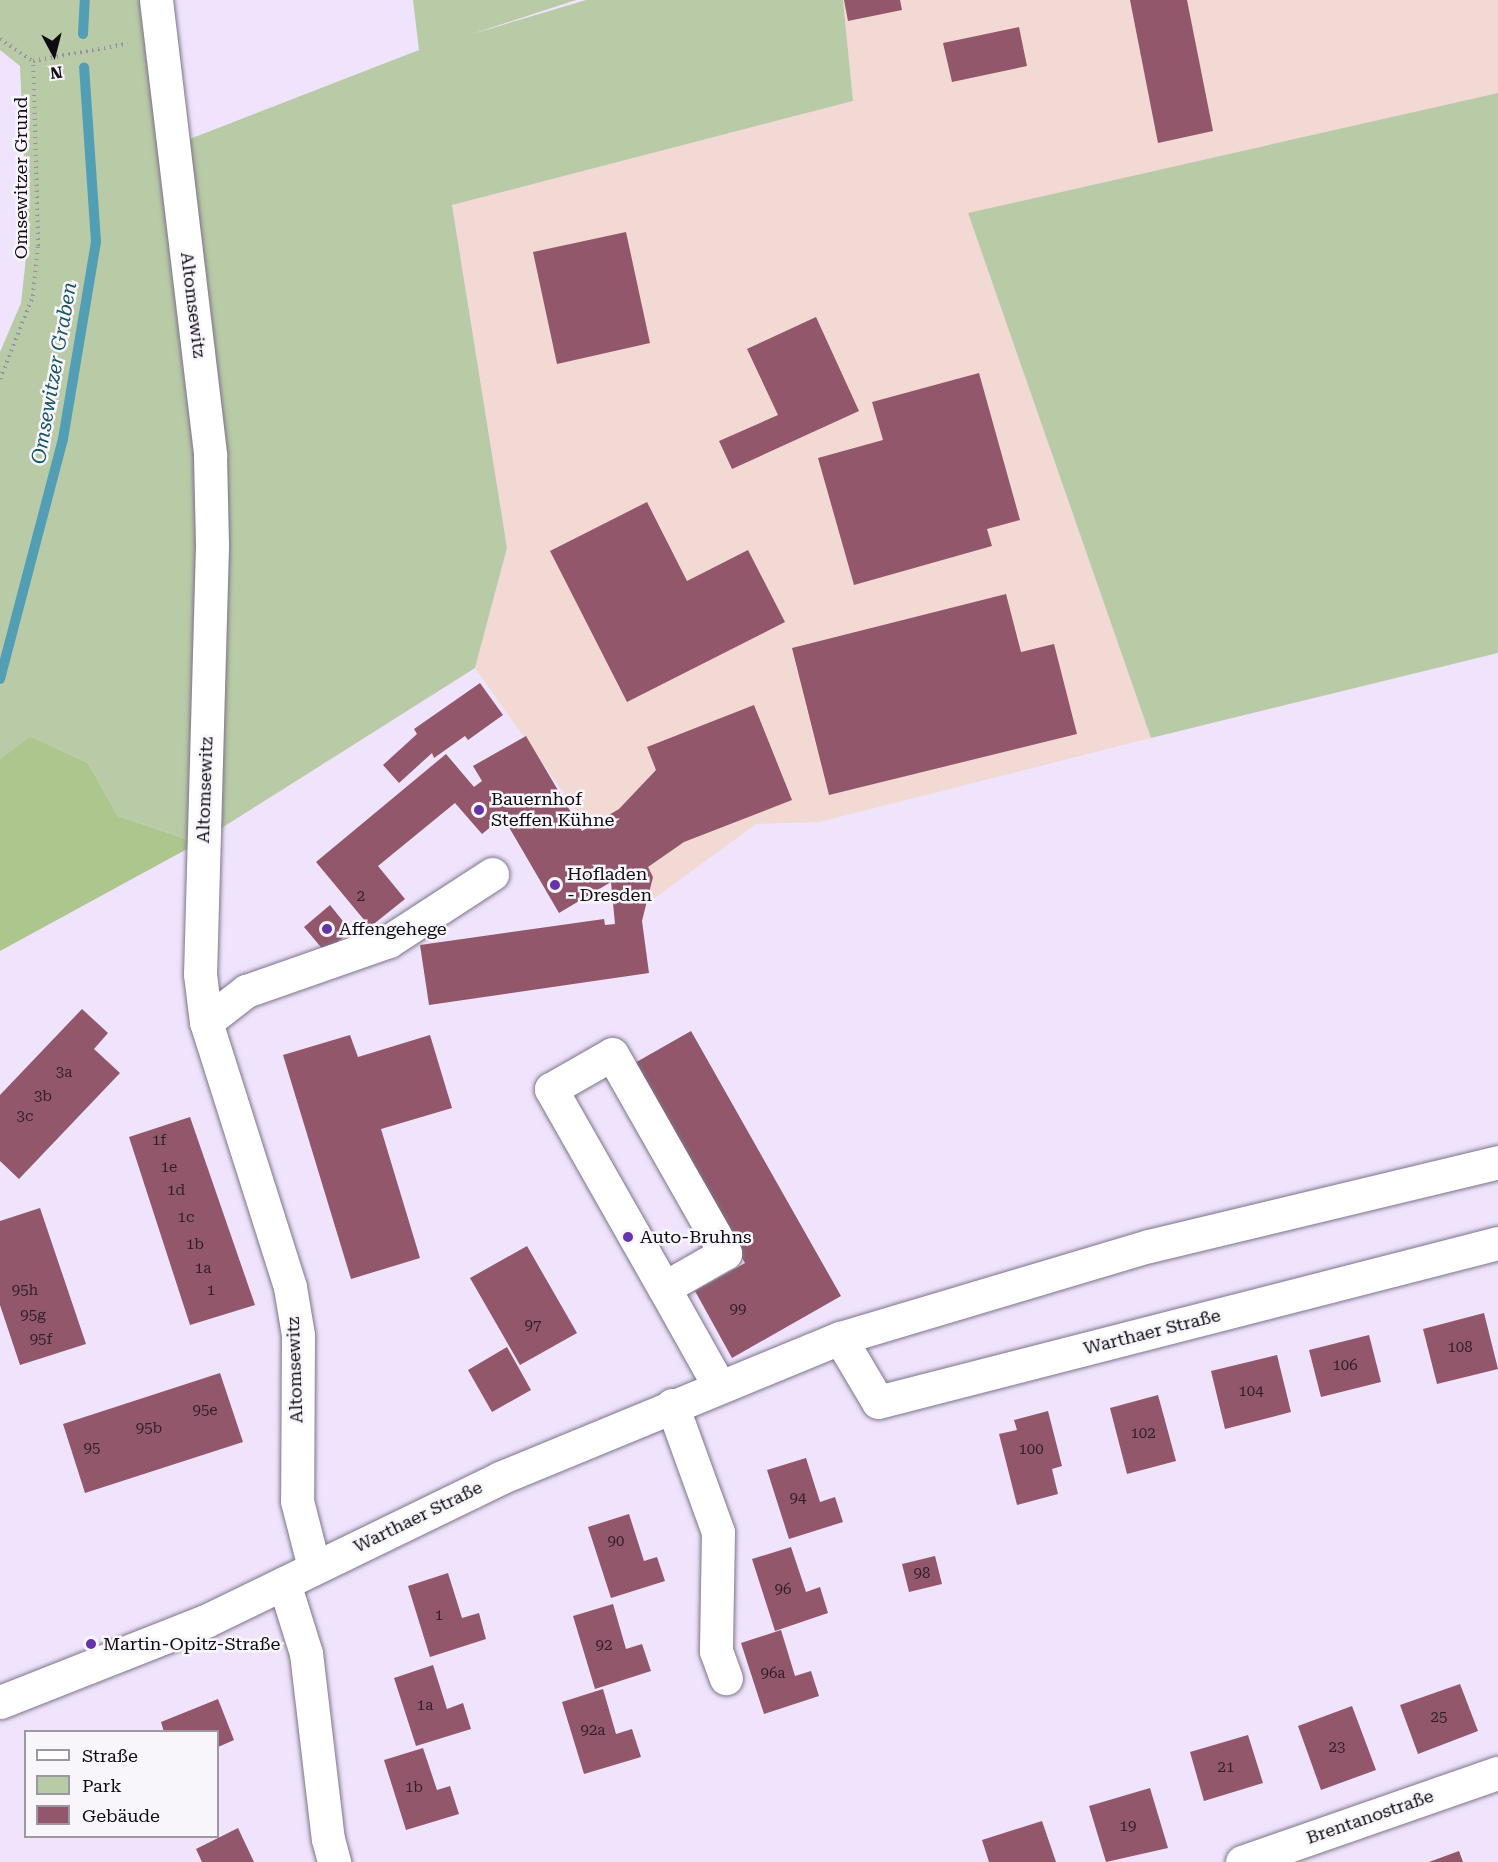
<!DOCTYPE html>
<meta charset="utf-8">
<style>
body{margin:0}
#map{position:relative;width:1498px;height:1862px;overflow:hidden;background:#efe4fb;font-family:"Roboto Serif",serif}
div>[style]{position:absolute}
.industrial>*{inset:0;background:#f3d9d3}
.green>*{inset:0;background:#b9caa6}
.forest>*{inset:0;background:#adc68d}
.stream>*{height:10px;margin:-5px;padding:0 5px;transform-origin:5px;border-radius:5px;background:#529eb4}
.building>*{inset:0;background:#92576b}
.path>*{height:4px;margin-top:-2px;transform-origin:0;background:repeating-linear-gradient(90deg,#988fa1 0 1.5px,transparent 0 6px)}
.roads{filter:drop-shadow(0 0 2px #7f738c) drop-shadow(0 0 2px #7f738c)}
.minor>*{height:33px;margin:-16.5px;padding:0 16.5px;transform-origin:16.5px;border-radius:16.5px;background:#fff}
.dots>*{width:16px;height:16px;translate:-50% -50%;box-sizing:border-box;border:3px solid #f8f5fb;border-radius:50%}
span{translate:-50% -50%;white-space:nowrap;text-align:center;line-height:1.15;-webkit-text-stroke:5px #f8f5fb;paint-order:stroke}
.number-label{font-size:15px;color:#301f2a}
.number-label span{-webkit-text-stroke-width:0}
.street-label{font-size:18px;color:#100c15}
.poi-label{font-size:18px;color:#100c15}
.left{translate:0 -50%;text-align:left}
.water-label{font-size:20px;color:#145565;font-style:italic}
.legend{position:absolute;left:24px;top:1730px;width:195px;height:108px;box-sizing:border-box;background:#f8f5fb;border:2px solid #9b989f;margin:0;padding:8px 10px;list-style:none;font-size:18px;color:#100c15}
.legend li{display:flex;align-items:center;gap:12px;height:30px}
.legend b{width:30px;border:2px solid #9b989f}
.north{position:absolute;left:24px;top:24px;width:60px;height:60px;-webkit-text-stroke:4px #f8f5fb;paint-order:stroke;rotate:173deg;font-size:16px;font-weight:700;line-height:24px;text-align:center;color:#100c15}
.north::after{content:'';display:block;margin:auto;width:21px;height:27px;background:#100c15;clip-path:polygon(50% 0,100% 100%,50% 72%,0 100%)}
</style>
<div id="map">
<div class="industrial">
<div style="clip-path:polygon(843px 0,1498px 0,1498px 93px,968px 213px,1151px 738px,819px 822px,756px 824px,644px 906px,475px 668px,507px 548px,452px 205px,853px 101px)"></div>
</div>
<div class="green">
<div style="clip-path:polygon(0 0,151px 0,164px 149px,419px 50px,413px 0,576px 0,469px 35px,586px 0,843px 0,853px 101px,452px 205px,507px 548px,475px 668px,198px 843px,118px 816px,88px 763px,30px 736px,0 759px,0 352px,21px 303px,28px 239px,20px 66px,0 50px)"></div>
<div style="clip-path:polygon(1498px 93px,1498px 653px,1151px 738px,968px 213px)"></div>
</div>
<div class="forest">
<div style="clip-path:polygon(30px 736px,88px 763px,118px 816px,198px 843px,0 951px,0 759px)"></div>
</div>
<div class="stream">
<div style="left:83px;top:34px;width:34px;rotate:-87deg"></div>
<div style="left:0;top:679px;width:248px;rotate:-75.3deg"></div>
<div style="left:63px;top:439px;width:200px;rotate:-80.5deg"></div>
<div style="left:96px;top:242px;width:175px;rotate:-93.9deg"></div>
</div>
<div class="building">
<div style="clip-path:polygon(844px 0,900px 0,902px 10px,848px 21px)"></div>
<div style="clip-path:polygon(1130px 0,1187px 0,1213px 131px,1158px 143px)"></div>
<div style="clip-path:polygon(1019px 27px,1027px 66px,952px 82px,943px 43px)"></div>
<div style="clip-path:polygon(626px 232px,650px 343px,557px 364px,533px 252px)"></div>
<div style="clip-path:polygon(816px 317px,859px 411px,732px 469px,719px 441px,778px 415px,747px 349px)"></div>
<div style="clip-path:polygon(979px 373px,1020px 520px,987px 529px,992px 546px,854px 585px,818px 458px,883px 440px,872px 402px)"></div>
<div style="clip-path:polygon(647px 502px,687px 581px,748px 550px,785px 622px,627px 702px,550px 551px)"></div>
<div style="clip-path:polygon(1006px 594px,1021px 652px,1054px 644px,1077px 734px,829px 795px,792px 648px)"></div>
<div style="clip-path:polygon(480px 683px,503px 715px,468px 740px,465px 736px,434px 758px,432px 753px,399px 783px,383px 765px,417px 734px,414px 729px)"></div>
<div style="clip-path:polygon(754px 705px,792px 800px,684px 842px,648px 867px,653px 877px,642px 921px,649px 973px,429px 1005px,420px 945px,604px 919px,605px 925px,615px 924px,611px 882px,559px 913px,503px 817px,482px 834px,455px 803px,378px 866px,405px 899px,370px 927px,316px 862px,446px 754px,474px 787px,482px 781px,473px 766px,526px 736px,582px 831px,619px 809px,656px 770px,647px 747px)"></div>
<div style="clip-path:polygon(330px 905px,351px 931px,325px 952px,304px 927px)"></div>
<div style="clip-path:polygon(82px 1009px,108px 1033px,94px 1049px,120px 1073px,19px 1179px,0 1161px,0 1095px)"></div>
<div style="clip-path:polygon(691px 1031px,841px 1296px,732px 1358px,695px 1291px,745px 1263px,633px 1064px)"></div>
<div style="clip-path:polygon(350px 1035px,358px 1057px,430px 1035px,452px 1108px,381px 1129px,420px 1258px,351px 1279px,283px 1055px)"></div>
<div style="clip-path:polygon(190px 1117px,255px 1305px,190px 1325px,129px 1137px)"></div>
<div style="clip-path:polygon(40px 1208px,86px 1344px,20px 1365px,0 1305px,0 1221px)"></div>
<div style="clip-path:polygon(527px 1246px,577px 1333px,520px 1365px,470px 1278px)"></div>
<div style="clip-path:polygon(1484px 1313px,1498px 1369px,1437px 1384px,1423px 1329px)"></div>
<div style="clip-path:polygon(1369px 1335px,1381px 1382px,1321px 1397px,1309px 1350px)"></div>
<div style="clip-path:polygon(507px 1347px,531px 1390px,492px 1412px,468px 1370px)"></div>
<div style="clip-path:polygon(1277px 1355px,1291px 1412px,1225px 1429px,1211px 1371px)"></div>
<div style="clip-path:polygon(220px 1373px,243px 1442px,85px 1493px,63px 1424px)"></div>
<div style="clip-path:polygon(1158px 1395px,1176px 1461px,1127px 1474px,1110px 1408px)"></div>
<div style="clip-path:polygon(1048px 1411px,1062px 1466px,1052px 1469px,1058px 1494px,1017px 1505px,999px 1434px,1017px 1430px,1014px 1420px)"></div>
<div style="clip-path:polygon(806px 1458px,820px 1502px,835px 1497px,843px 1522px,789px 1539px,767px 1470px)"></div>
<div style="clip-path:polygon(629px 1514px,644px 1561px,657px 1557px,665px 1581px,611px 1598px,588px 1527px)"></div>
<div style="clip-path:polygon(791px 1547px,806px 1592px,820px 1587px,828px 1613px,775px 1631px,752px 1559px)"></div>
<div style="clip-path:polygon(935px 1556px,942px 1584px,909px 1592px,902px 1564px)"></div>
<div style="clip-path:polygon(448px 1573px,462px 1618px,479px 1613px,486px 1639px,430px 1657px,408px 1586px)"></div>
<div style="clip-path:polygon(613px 1604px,626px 1649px,642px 1644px,651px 1671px,595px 1689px,573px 1616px)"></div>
<div style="clip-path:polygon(781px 1630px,795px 1676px,811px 1671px,819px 1696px,764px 1714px,741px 1643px)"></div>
<div style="clip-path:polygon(433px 1665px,447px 1709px,463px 1703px,471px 1729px,416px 1746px,394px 1678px)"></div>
<div style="clip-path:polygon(1460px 1684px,1478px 1731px,1418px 1754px,1400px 1705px)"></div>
<div style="clip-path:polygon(603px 1689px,616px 1734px,632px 1729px,641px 1757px,584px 1774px,562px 1702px)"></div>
<div style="clip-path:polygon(218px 1699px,234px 1740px,218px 1747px,218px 1732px,164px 1732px,161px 1722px)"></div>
<div style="clip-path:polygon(1352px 1706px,1376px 1770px,1321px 1790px,1298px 1726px)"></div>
<div style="clip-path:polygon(1248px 1735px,1263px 1783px,1204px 1801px,1190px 1752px)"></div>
<div style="clip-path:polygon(423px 1748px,437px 1790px,450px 1786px,459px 1814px,406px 1830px,384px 1760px)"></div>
<div style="clip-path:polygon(1150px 1788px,1168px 1848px,1106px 1862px,1089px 1806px)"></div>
<div style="clip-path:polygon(1042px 1821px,1056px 1862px,989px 1862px,982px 1840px)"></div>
<div style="clip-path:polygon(238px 1828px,254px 1862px,202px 1862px,196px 1849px)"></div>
<div style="clip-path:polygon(1459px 1851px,1463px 1862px,1429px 1862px)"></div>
</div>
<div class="path">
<div style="left:0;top:39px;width:40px;rotate:34deg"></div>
<div style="left:33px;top:61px;width:96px;rotate:-10.3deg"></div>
<div style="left:0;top:379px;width:89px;rotate:-68.3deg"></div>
<div style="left:33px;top:296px;width:50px;rotate:-84.3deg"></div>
<div style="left:38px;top:246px;width:185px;rotate:-91.5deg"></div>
</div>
<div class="roads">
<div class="minor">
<div style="left:156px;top:0;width:459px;rotate:83.2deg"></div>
<div style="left:210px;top:456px;width:90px;rotate:88.7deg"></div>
<div style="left:212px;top:546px;width:428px;rotate:91.6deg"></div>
<div style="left:200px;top:974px;width:48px;rotate:82.9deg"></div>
<div style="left:206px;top:1022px;width:278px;rotate:72.4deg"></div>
<div style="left:290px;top:1287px;width:49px;rotate:80.5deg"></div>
<div style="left:298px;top:1335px;width:166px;rotate:90.3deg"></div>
<div style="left:297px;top:1501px;width:68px;rotate:75.6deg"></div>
<div style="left:206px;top:1022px;width:51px;rotate:-37.8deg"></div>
<div style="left:246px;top:991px;width:151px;rotate:-19.3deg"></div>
<div style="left:389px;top:941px;width:123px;rotate:-33deg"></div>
<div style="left:664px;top:1288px;width:229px;rotate:-119.6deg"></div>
<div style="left:551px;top:1089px;width:70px;rotate:-29.8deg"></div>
<div style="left:612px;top:1054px;width:229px;rotate:60.4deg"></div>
<div style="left:725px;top:1253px;width:70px;rotate:150.2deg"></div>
<div style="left:664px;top:1288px;width:112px;rotate:60.7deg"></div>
<div style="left:840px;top:1338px;width:74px;rotate:59.3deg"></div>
<div style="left:878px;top:1402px;width:640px;rotate:-14.38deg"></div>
<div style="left:672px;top:1405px;width:135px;rotate:70.1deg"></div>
<div style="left:718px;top:1532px;width:119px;rotate:91deg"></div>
<div style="left:716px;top:1651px;width:29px;rotate:70deg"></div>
<div style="left:284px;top:1583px;width:73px;rotate:72.6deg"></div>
<div style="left:306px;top:1653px;width:187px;rotate:83.3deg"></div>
<div style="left:328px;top:1839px;width:24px;rotate:75deg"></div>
<div style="left:0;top:1702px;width:221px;rotate:-21.5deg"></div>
<div style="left:206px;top:1621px;width:327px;rotate:-25.9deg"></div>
<div style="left:500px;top:1478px;width:368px;rotate:-22.4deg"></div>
<div style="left:840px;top:1338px;width:322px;rotate:-16.6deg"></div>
<div style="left:1149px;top:1246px;width:359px;rotate:-13.5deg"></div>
<div style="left:1242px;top:1862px;width:271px;rotate:-19.2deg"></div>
</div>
</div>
<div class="dots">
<div style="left:479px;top:810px;background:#6733aa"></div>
<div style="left:555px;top:885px;background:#6733aa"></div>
<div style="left:327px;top:929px;background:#6733aa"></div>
<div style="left:628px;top:1237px;background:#6733aa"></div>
<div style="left:91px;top:1644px;background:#6733aa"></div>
</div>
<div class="number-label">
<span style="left:361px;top:897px">2</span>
<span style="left:64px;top:1073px">3a</span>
<span style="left:43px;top:1097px">3b</span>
<span style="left:25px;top:1117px">3c</span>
<span style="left:159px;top:1141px">1f</span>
<span style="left:169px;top:1168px">1e</span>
<span style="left:176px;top:1191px">1d</span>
<span style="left:186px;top:1218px">1c</span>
<span style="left:195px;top:1245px">1b</span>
<span style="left:203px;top:1269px">1a</span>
<span style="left:25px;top:1291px">95h</span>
<span style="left:211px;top:1291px">1</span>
<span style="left:738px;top:1310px">99</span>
<span style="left:33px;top:1316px">95g</span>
<span style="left:533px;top:1326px">97</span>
<span style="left:41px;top:1340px">95f</span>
<span style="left:1460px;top:1348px">108</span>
<span style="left:1345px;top:1366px">106</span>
<span style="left:1251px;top:1392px">104</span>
<span style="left:205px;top:1411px">95e</span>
<span style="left:149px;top:1429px">95b</span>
<span style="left:1143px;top:1434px">102</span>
<span style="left:92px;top:1449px">95</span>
<span style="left:1031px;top:1450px">100</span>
<span style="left:798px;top:1499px">94</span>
<span style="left:616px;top:1542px">90</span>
<span style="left:922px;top:1574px">98</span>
<span style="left:783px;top:1590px">96</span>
<span style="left:439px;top:1616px">1</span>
<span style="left:604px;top:1646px">92</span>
<span style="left:773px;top:1674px">96a</span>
<span style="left:425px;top:1706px">1a</span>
<span style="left:1439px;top:1718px">25</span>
<span style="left:593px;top:1731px">92a</span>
<span style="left:1337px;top:1748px">23</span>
<span style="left:1226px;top:1768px">21</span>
<span style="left:414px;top:1788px">1b</span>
<span style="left:1128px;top:1827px">19</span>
</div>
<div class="street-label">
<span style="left:21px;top:178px;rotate:-90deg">Omsewitzer Grund</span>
<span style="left:193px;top:305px;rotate:83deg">Altomsewitz</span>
<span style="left:205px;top:790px;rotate:-88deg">Altomsewitz</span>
<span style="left:1152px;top:1332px;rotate:-14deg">Warthaer Straße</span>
<span style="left:295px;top:1370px;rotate:-92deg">Altomsewitz</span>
<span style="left:418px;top:1517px;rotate:-26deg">Warthaer Straße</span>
<span style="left:1370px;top:1817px;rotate:-19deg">Brentanostraße</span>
</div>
<div class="poi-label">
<span class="left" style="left:491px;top:810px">Bauernhof<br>Steffen Kühne</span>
<span class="left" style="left:567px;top:885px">Hofladen<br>- Dresden</span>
<span class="left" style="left:339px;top:929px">Affengehege</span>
<span class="left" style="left:640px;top:1237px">Auto-Bruhns</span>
<span class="left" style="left:103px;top:1644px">Martin-Opitz-Straße</span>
</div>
<div class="water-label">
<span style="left:54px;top:373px;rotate:-80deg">Omsewitzer Graben</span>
</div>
<ul class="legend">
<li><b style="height:8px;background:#fff"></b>Straße</li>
<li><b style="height:16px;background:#b9caa6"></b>Park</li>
<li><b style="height:16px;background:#92576b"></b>Gebäude</li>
</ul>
<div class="north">N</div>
</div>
